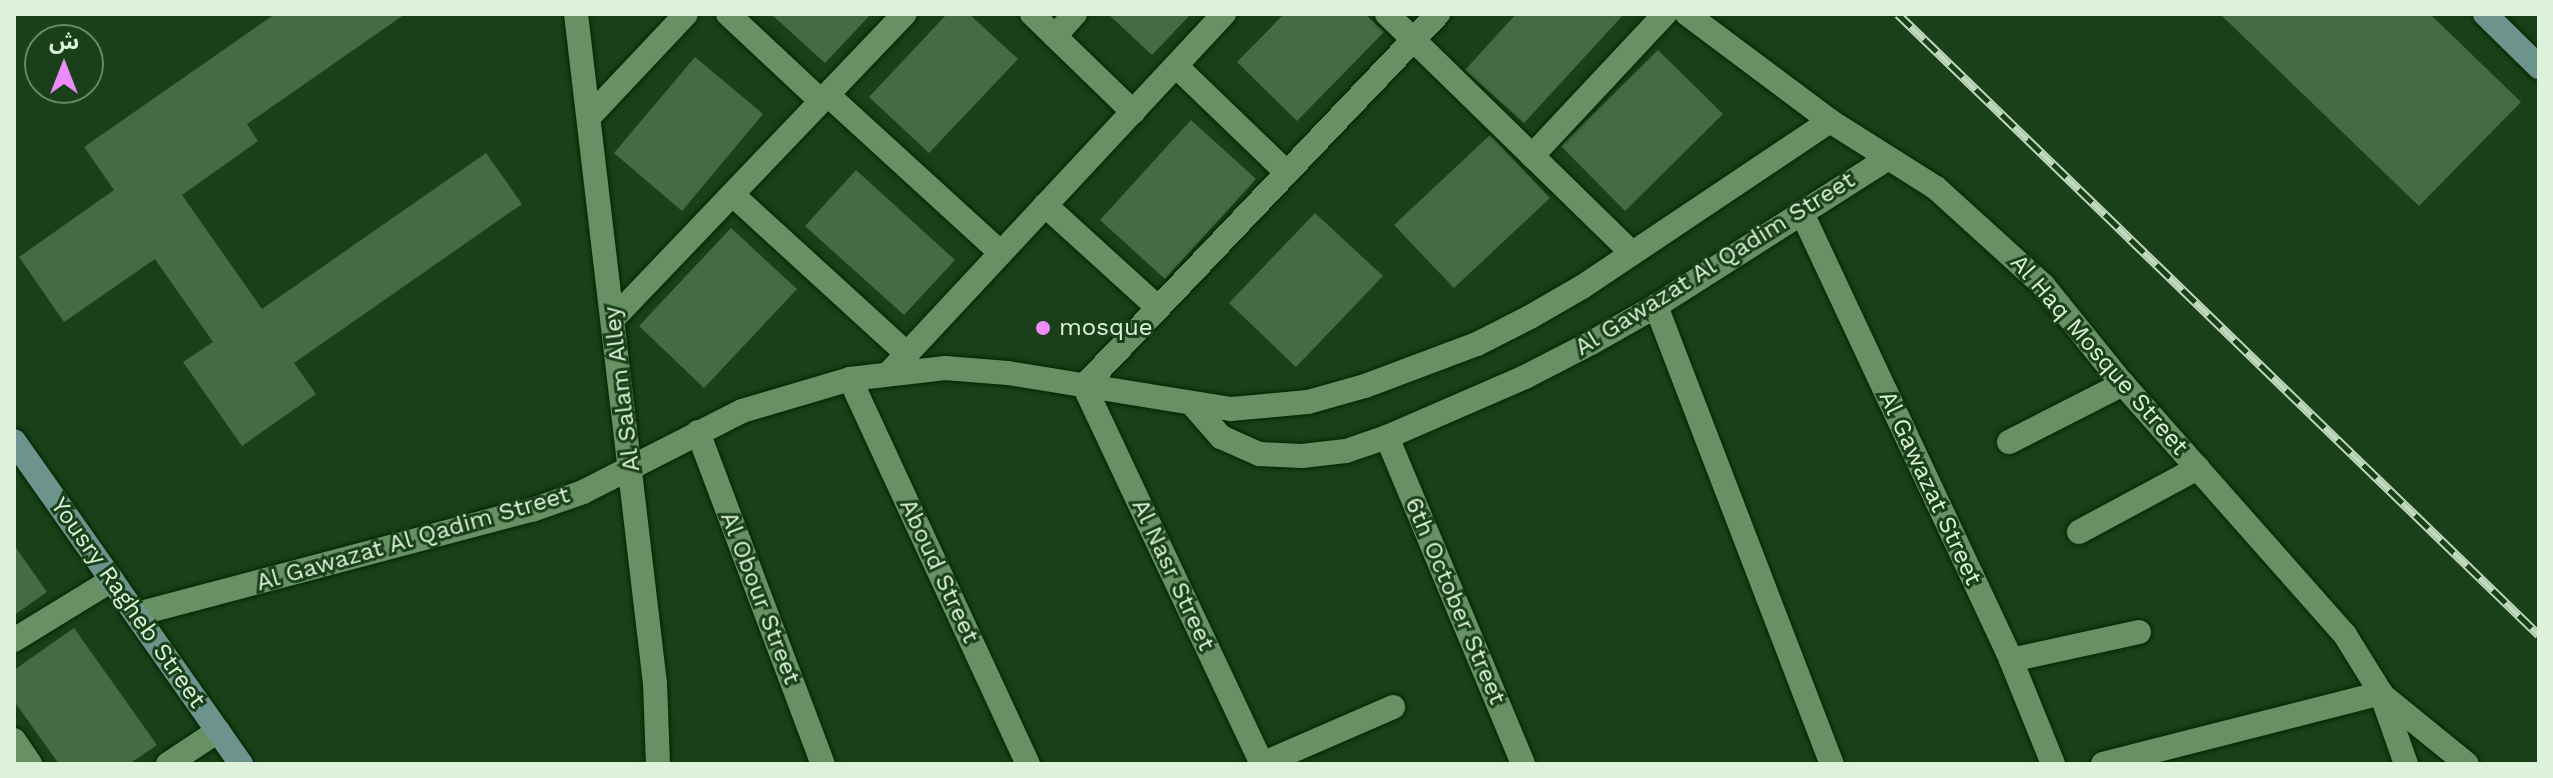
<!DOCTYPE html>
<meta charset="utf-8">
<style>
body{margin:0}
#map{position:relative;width:2553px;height:778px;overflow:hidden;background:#194018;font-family:"Work Sans","Noto Sans Arabic",sans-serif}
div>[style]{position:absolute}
.building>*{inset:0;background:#446b42}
.roads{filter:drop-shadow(0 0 2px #002600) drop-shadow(0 0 2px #002600)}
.street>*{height:24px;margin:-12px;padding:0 12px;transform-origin:12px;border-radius:12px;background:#679064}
.secondary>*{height:24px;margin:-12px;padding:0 12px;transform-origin:12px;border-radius:12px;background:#6c948d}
.rail>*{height:9px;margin-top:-4.5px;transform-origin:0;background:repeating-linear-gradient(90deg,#194018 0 18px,#c0d8be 0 36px);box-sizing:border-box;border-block:2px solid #c0d8be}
.dots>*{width:22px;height:22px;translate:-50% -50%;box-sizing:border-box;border:4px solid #194018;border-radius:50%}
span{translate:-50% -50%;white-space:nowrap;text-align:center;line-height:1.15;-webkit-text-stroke:6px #194018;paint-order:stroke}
.street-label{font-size:24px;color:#dcf2da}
.poi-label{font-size:24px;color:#dcf2da}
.left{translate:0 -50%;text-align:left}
.frame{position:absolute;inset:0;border:16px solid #dcf2da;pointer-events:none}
.north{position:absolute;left:24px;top:24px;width:80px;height:80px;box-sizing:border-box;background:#194018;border:2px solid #678766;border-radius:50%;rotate:0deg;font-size:22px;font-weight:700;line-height:32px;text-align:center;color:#dcf2da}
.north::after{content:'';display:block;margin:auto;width:28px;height:36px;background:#ed8cf9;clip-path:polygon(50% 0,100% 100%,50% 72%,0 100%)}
</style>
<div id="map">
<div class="building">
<div style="clip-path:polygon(275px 14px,405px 14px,247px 124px,258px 141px,182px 195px,262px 309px,486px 153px,522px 204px,294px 363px,316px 394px,242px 446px,183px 362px,213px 342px,155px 259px,64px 322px,19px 257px,114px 190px,84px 147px)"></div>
<div style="clip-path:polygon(771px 14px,871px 14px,825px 63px)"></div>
<div style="clip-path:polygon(947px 14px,969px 14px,1018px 59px,929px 153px,869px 97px)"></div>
<div style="clip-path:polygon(1108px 14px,1191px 14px,1152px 55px)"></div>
<div style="clip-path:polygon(1284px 14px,1365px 14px,1384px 32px,1297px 121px,1237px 62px)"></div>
<div style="clip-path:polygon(1516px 14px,1624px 14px,1524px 123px,1465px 70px)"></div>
<div style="clip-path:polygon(2220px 14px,2430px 14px,2521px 102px,2419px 206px)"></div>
<div style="clip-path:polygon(1658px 50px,1723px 114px,1625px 211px,1561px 146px)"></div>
<div style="clip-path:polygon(695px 57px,763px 114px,682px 211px,614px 153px)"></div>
<div style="clip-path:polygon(1191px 120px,1256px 179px,1165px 279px,1100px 220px)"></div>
<div style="clip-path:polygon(1490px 135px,1550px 198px,1454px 288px,1394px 225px)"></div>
<div style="clip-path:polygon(856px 170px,955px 260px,904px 315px,805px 226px)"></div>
<div style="clip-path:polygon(1315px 213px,1383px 276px,1296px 367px,1229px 303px)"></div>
<div style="clip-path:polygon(731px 228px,797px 289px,704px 388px,639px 326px)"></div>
<div style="clip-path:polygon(14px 545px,47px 592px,14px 615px)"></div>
<div style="clip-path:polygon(74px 628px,157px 745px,129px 764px,59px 764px,14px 701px,14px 670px)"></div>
</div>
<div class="roads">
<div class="street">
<div style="left:576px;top:14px;width:674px;rotate:83.27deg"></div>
<div style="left:655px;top:683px;width:81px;rotate:87.9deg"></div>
<div style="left:728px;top:14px;width:127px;rotate:43.1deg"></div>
<div style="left:1032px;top:14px;width:141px;rotate:44.1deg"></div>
<div style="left:1387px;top:14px;width:342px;rotate:44.3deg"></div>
<div style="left:1687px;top:14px;width:179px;rotate:36.8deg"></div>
<div style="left:1830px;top:121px;width:125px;rotate:32.3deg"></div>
<div style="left:1936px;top:188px;width:144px;rotate:42.2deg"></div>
<div style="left:2043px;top:285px;width:127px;rotate:51.1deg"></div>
<div style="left:2123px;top:384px;width:335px;rotate:48.5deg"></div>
<div style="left:2345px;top:635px;width:68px;rotate:58.2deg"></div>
<div style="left:2381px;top:693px;width:75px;rotate:70.6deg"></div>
<div style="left:1055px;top:36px;width:30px;rotate:-48deg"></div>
<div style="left:1176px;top:66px;width:154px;rotate:43.9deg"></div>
<div style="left:828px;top:95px;width:234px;rotate:42.4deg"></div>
<div style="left:589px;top:117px;width:141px;rotate:-46.7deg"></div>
<div style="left:1532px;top:156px;width:195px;rotate:-46.9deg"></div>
<div style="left:733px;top:195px;width:236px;rotate:42.4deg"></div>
<div style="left:1045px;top:205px;width:153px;rotate:42.3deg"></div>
<div style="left:1802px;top:213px;width:493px;rotate:64.9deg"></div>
<div style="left:2011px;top:660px;width:112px;rotate:68deg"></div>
<div style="left:1656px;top:306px;width:491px;rotate:69deg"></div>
<div style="left:613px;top:319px;width:422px;rotate:-46.3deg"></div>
<div style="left:890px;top:372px;width:490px;rotate:-47deg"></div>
<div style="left:850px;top:379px;width:424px;rotate:65.2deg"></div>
<div style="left:1193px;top:405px;width:43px;rotate:48.8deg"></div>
<div style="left:1221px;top:437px;width:42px;rotate:24.1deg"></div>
<div style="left:1259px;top:454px;width:43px;rotate:2.7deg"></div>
<div style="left:1302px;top:456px;width:44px;rotate:-6.5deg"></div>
<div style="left:1346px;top:451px;width:43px;rotate:-18.9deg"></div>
<div style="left:1387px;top:437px;width:150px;rotate:-23.5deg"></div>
<div style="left:1525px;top:377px;width:74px;rotate:-27.3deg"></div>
<div style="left:1591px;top:343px;width:75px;rotate:-29.6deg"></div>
<div style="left:1656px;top:306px;width:275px;rotate:-32.5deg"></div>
<div style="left:698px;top:432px;width:355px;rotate:69.4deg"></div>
<div style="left:1387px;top:437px;width:354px;rotate:67.4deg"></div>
<div style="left:2009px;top:442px;width:128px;rotate:-27deg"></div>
<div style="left:2079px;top:532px;width:135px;rotate:-28.3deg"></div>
<div style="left:137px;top:614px;width:408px;rotate:-14.8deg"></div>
<div style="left:532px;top:510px;width:54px;rotate:-19.4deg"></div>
<div style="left:583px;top:492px;width:178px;rotate:-27deg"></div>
<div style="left:742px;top:411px;width:113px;rotate:-16.5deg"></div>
<div style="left:850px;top:379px;width:96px;rotate:-6.6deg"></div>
<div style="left:945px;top:368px;width:63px;rotate:4.5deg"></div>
<div style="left:1008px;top:373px;width:226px;rotate:9.2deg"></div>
<div style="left:1231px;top:409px;width:77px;rotate:-5.2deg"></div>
<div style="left:1308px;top:402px;width:59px;rotate:-15.7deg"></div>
<div style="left:1365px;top:386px;width:120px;rotate:-20.6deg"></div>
<div style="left:1477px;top:344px;width:59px;rotate:-27deg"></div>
<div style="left:1530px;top:317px;width:60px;rotate:-30deg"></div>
<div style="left:1582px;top:287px;width:298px;rotate:-33.8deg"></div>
<div style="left:14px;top:640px;width:115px;rotate:-31.5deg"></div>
<div style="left:2011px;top:660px;width:131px;rotate:-12.3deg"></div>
<div style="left:2382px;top:695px;width:109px;rotate:39.1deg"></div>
<div style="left:14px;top:740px;width:29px;rotate:56deg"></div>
<div style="left:168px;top:764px;width:60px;rotate:-33.4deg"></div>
<div style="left:1262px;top:764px;width:418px;rotate:-115.2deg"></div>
<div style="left:1084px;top:386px;width:514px;rotate:-46.42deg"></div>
<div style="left:1262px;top:764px;width:143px;rotate:-23.5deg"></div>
<div style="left:2103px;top:764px;width:287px;rotate:-14.3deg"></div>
</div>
<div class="secondary">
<div style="left:2485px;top:14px;width:76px;rotate:44.5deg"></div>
<div style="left:14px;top:441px;width:395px;rotate:54.9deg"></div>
</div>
</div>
<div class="rail">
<div style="left:1898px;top:14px;width:892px;rotate:44.09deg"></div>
</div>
<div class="dots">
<div style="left:1043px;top:328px;background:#ed8cf9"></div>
</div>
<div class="street-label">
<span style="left:1715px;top:264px;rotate:-32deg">Al Gawazat Al Qadim Street</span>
<span style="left:2099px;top:355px;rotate:49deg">Al Haq Mosque Street</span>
<span style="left:622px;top:389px;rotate:-97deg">Al Salam Alley</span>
<span style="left:1930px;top:488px;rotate:65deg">Al Gawazat Street</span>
<span style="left:413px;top:539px;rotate:-16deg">Al Gawazat Al Qadim Street</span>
<span style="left:939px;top:571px;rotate:65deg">Aboud Street</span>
<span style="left:1173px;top:575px;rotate:65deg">Al Nasr Street</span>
<span style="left:760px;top:598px;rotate:69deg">Al Obour Street</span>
<span style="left:1455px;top:601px;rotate:67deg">6th October Street</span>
<span style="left:128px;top:603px;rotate:55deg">Yousry Ragheb Street</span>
</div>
<div class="poi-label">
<span class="left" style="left:1059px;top:328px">mosque</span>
</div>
<div class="frame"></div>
<div class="north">ش</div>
</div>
